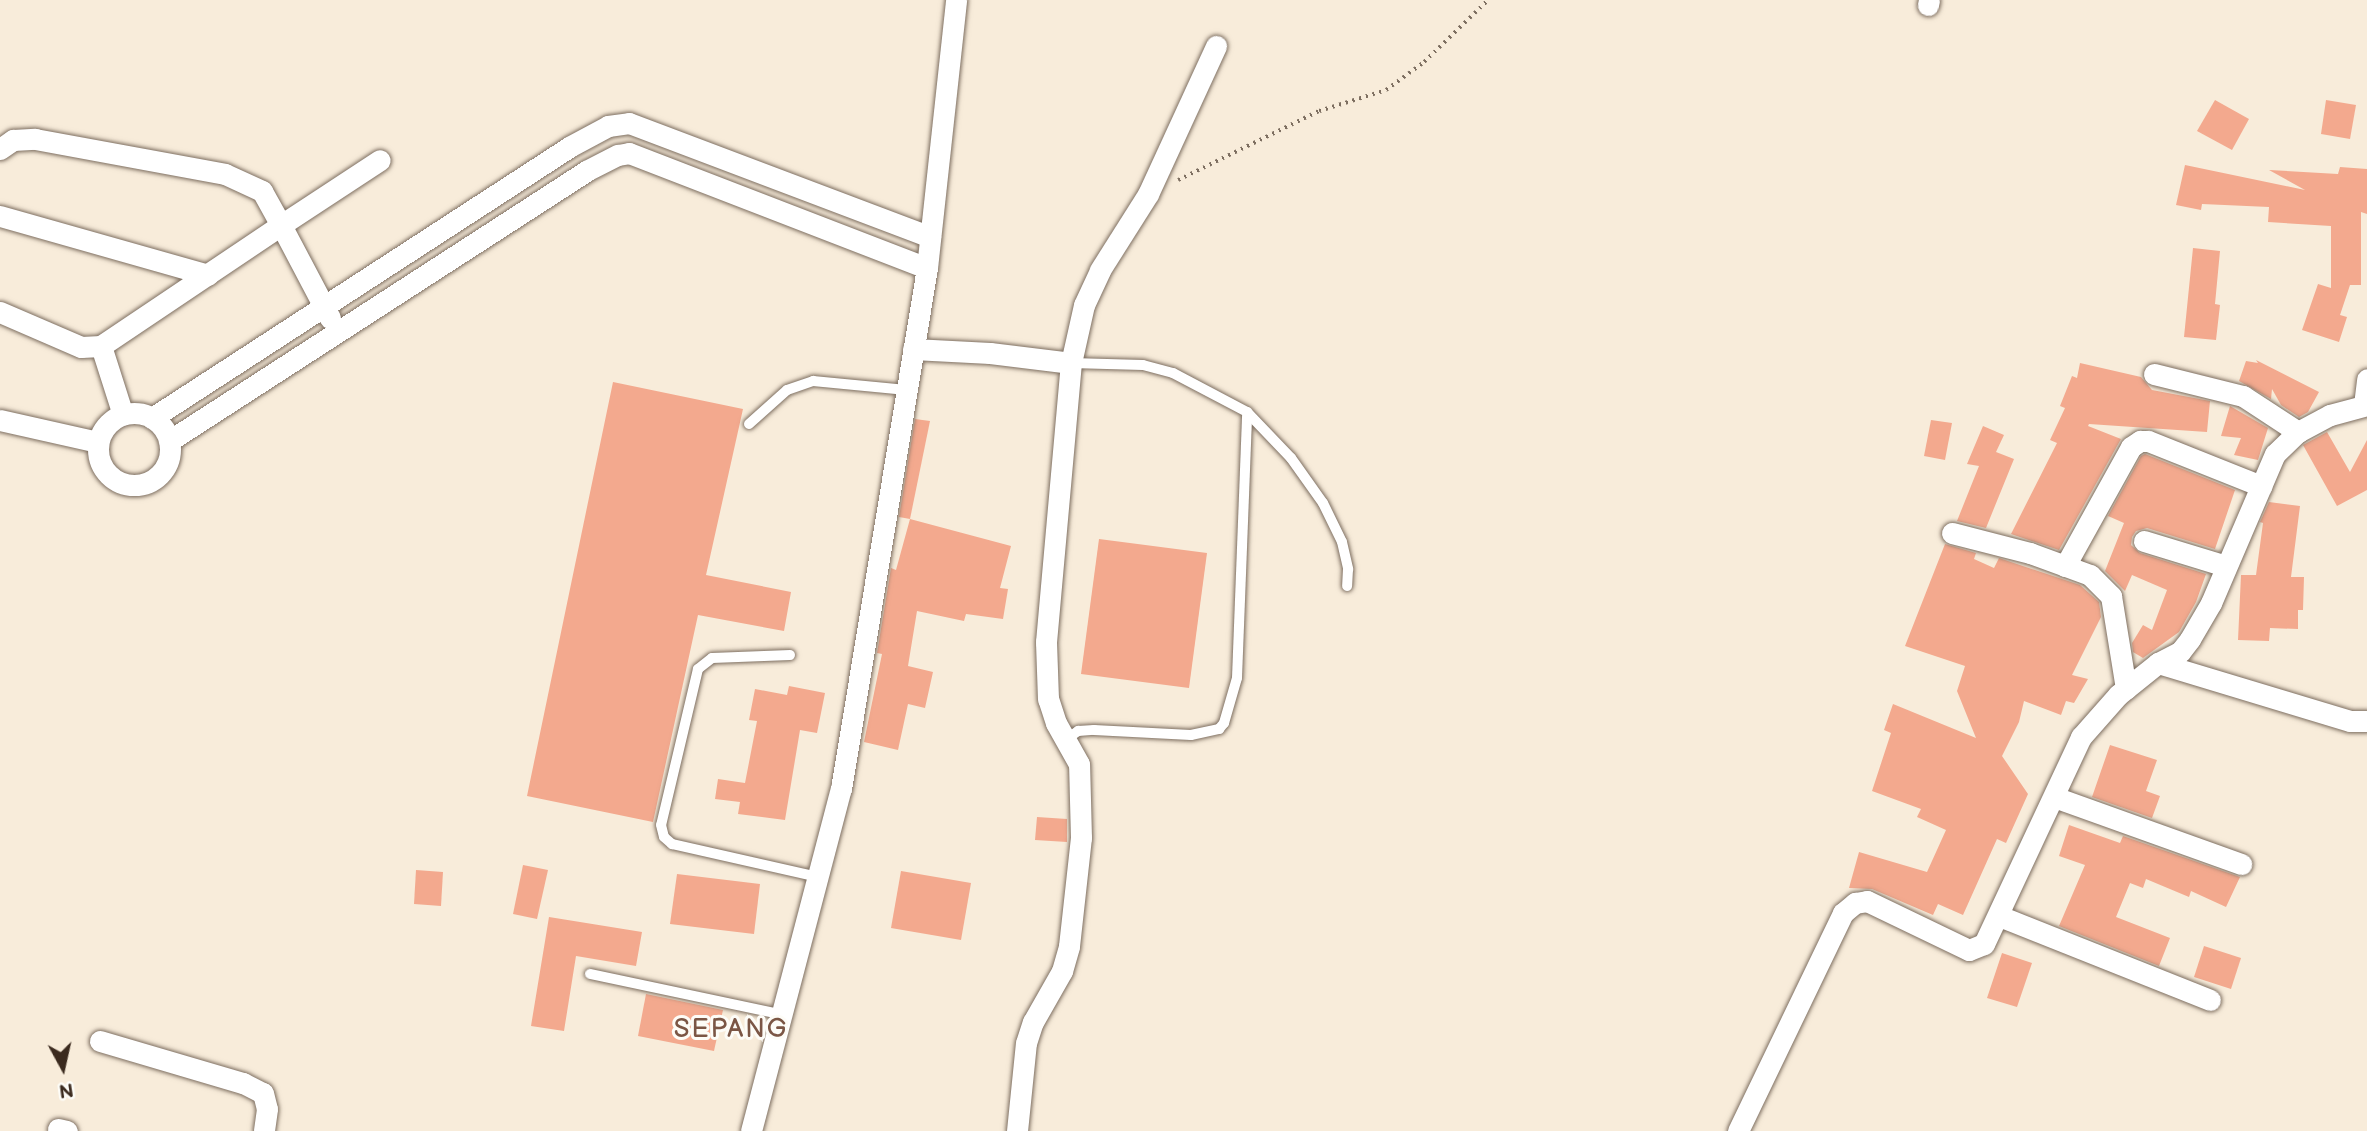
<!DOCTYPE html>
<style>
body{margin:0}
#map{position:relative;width:2367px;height:1131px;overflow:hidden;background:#f8ecda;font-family:"Balsamiq Sans",sans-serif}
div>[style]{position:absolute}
.building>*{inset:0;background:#f3a98e}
.path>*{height:3.5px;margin-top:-1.75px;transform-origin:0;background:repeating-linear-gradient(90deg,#7d6e60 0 2px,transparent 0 7px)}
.roads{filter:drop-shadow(0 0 2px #7d6e60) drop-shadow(0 0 2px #7d6e60)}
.service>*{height:10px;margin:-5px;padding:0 5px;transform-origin:5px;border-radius:5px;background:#fff}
.minor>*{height:21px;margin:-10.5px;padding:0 10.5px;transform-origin:10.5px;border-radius:10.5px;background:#fff}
.minor>.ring{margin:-10.5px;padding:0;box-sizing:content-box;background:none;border:21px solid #fff;border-radius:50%}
span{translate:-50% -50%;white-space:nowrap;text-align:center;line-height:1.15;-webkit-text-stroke:6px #fdfcf7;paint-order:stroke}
.quarter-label{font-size:26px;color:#7b5645;letter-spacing:2px}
.north{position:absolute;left:28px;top:1033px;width:70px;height:70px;-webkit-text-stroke:5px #fdfcf7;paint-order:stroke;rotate:172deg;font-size:19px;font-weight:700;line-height:28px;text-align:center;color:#3b2a1e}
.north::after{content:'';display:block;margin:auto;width:24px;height:32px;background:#3b2a1e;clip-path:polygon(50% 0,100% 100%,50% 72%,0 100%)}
</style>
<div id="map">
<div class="building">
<div style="clip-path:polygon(2215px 100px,2249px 119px,2232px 150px,2197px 131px)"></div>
<div style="clip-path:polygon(2326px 100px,2356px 105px,2350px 139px,2321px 134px)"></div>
<div style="clip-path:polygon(2185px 165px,2305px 190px,2269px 170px,2338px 174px,2340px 167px,2367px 169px,2367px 214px,2361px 212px,2361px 285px,2350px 285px,2340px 315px,2347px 317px,2339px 342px,2302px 330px,2318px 284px,2331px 288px,2331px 226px,2268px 222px,2269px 207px,2202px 204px,2201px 210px,2176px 205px)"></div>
<div style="clip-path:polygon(2193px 248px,2220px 251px,2215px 304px,2220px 305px,2216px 340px,2184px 337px)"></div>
<div style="clip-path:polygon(2256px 360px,2319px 392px,2308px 412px,2299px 417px,2281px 405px,2272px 389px,2271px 399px,2239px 381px,2246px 361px,2258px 363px)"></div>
<div style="clip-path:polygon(2080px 363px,2141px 377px,2152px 390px,2210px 401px,2207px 432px,2089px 424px,2088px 426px,2121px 439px,2059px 550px,2011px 534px,2057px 443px,2050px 440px,2065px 408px,2060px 406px,2072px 376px,2077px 378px)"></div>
<div style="clip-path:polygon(613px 382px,743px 409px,706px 575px,791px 592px,784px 631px,698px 615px,653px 822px,527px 796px)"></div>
<div style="clip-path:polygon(2230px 406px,2268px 428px,2258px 460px,2234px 455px,2241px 438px,2221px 436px)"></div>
<div style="clip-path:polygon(915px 419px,930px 421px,910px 519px,899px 517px)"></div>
<div style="clip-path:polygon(1931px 420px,1952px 423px,1945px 460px,1924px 456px)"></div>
<div style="clip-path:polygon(1983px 426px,2004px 435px,1996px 452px,2014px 459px,1986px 528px,1957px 521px,1979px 466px,1967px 464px)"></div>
<div style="clip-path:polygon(2327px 432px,2350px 472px,2367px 440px,2367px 490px,2337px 506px,2303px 445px)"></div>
<div style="clip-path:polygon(2145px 454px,2235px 490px,2215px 549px,2147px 528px,2136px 531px,2132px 537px,2131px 545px,2140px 553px,2206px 574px,2196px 602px,2179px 632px,2143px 658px,2133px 652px,2132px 643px,2143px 625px,2152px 630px,2167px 590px,2132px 575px,2125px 591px,2105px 571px,2124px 523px,2108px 516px,2141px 456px)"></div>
<div style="clip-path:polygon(2269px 502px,2300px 506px,2291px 577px,2304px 577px,2303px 610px,2298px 610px,2298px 629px,2270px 628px,2269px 641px,2238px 640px,2241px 575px,2256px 575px,2263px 523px,2260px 522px)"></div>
<div style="clip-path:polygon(910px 519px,1011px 546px,1000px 588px,1008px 589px,1003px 619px,966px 614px,964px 621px,917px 611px,908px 666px,933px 672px,925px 708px,908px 704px,898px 750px,864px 742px,882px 654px,877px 653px,891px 568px,896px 570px)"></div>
<div style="clip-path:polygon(1099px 539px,1207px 553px,1189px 688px,1081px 674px)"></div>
<div style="clip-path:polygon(1945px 544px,1976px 553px,1974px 559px,1994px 568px,1999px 558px,2080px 585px,2099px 602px,2101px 617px,2072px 675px,2088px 679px,2074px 703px,2066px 701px,2061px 715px,2024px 701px,2019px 722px,2002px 756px,2028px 794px,2006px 843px,1997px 839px,1963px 915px,1938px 904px,1933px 915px,1872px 889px,1849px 888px,1859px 852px,1927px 872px,1946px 830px,1917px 817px,1921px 809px,1872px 791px,1891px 733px,1884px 730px,1893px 704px,1976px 738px,1957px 691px,1965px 666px,1905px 646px)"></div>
<div style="clip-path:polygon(789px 686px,825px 693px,817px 733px,800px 730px,785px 820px,738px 814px,740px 802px,715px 799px,718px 779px,745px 783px,757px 721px,749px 720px,755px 689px,787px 695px)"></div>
<div style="clip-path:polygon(2110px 745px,2157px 760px,2146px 791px,2160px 796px,2152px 818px,2092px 797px)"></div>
<div style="clip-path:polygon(1037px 817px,1067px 819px,1067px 842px,1035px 840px)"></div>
<div style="clip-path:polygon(2069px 825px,2120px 843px,2123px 836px,2240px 877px,2226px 907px,2191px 891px,2189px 897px,2146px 879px,2143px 888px,2130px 883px,2116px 917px,2170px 938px,2159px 966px,2059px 926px,2085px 865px,2059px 856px)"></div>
<div style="clip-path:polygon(523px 865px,548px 870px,537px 919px,513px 914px)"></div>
<div style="clip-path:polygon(416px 870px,443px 872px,441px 906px,414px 904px)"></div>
<div style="clip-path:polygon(901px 871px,971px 883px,961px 940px,891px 928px)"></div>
<div style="clip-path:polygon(677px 874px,760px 884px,754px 934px,670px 924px)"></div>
<div style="clip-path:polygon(549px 917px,642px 932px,636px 966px,576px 956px,564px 1031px,531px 1026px)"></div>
<div style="clip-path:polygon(2204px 946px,2241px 958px,2231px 989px,2194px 977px)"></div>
<div style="clip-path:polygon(2002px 953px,2032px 963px,2017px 1007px,1987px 998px)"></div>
<div style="clip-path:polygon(646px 994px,723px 1010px,714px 1051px,638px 1036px)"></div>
</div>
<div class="path">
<div style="left:1178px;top:180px;width:157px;rotate:-26.1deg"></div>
<div style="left:1319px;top:111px;width:70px;rotate:-17.4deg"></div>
<div style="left:1386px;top:90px;width:47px;rotate:-36.4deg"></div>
<div style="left:1424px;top:62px;width:89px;rotate:-44.1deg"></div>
</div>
<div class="roads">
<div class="service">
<div style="left:1071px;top:363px;width:72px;rotate:1.6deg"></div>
<div style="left:1143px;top:365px;width:31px;rotate:15deg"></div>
<div style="left:1173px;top:373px;width:84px;rotate:27.8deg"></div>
<div style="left:1247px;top:412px;width:64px;rotate:46.3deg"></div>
<div style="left:1291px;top:458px;width:55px;rotate:54.6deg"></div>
<div style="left:1323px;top:503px;width:43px;rotate:64deg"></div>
<div style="left:1342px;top:542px;width:28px;rotate:77deg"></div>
<div style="left:1348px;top:569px;width:17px;rotate:93deg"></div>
<div style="left:749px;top:424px;width:51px;rotate:-41.8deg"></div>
<div style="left:787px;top:390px;width:28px;rotate:-19deg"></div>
<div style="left:813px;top:381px;width:94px;rotate:5.5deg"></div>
<div style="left:790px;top:655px;width:78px;rotate:177.8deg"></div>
<div style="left:712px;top:658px;width:18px;rotate:142deg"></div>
<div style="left:698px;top:669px;width:160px;rotate:103.3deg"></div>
<div style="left:661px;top:825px;width:12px;rotate:76deg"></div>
<div style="left:664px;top:837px;width:11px;rotate:41deg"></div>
<div style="left:672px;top:844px;width:151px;rotate:12.7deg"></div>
<div style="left:1067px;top:739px;width:14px;rotate:-36deg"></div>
<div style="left:1078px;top:731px;width:16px;rotate:-4deg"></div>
<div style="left:1094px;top:730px;width:97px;rotate:3deg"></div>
<div style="left:1191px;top:735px;width:29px;rotate:-12deg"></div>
<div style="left:1219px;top:729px;width:8px;rotate:-50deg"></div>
<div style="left:1224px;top:723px;width:47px;rotate:-73.9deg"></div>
<div style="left:1237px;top:678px;width:266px;rotate:-87.8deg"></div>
<div style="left:590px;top:974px;width:194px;rotate:11.9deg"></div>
</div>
<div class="minor">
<div style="left:1928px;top:5px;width:5px;rotate:-79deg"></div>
<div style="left:0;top:149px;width:16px;rotate:-35deg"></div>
<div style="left:13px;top:140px;width:22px;rotate:-3deg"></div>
<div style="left:35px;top:139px;width:193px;rotate:10.4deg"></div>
<div style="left:225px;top:174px;width:41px;rotate:24.7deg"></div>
<div style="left:262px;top:191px;width:39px;rotate:61deg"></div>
<div style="left:281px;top:225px;width:217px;rotate:146.1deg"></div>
<div style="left:101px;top:346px;width:20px;rotate:177deg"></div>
<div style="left:81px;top:347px;width:88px;rotate:-156.6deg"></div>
<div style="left:0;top:216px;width:216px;rotate:15.8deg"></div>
<div style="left:330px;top:318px;width:105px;rotate:-117.8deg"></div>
<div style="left:281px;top:225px;width:118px;rotate:-33.3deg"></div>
<div style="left:101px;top:346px;width:72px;rotate:72.3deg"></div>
<div style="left:913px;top:349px;width:77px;rotate:3deg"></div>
<div style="left:990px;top:353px;width:82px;rotate:7deg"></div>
<div style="left:2154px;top:374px;width:92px;rotate:13.9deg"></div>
<div style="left:2243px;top:396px;width:66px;rotate:33.2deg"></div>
<div style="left:2364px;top:405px;width:26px;rotate:-83deg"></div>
<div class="ring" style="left:98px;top:413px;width:51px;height:51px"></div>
<div style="left:152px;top:418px;width:497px;rotate:-33deg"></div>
<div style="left:569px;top:147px;width:44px;rotate:-28.3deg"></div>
<div style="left:608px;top:126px;width:21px;rotate:-8deg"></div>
<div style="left:629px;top:123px;width:322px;rotate:20.7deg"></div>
<div style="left:0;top:420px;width:100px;rotate:12.7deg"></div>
<div style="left:169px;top:441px;width:497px;rotate:-32.9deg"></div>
<div style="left:586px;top:171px;width:36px;rotate:-27deg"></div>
<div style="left:618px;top:155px;width:11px;rotate:-10deg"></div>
<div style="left:629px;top:153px;width:319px;rotate:21.1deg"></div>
<div style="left:1952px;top:533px;width:81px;rotate:14.4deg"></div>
<div style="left:2030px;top:553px;width:64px;rotate:20.1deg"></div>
<div style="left:2090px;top:575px;width:30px;rotate:45deg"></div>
<div style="left:2111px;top:596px;width:94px;rotate:80.8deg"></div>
<div style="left:2144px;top:541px;width:86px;rotate:17deg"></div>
<div style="left:2065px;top:566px;width:136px;rotate:-61deg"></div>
<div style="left:2131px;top:447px;width:11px;rotate:-34deg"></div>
<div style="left:2140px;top:441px;width:8px"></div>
<div style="left:2148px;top:441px;width:122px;rotate:21.7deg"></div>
<div style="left:2158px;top:663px;width:201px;rotate:16.8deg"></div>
<div style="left:2350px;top:721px;width:17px"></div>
<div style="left:2054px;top:797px;width:199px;rotate:19.7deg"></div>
<div style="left:1999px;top:916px;width:227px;rotate:21.7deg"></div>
<div style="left:100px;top:1041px;width:149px;rotate:16.4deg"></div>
<div style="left:243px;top:1083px;width:22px;rotate:27deg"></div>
<div style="left:263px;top:1093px;width:16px;rotate:76deg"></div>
<div style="left:267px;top:1109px;width:22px;rotate:98deg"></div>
<div style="left:58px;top:1129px;width:9px;rotate:13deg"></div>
<div style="left:751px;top:1131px;width:354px;rotate:-75.3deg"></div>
<div style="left:841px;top:789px;width:528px;rotate:-80.63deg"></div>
<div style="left:927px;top:268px;width:270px;rotate:-83.8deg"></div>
<div style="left:1017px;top:1131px;width:88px;rotate:-84.2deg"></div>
<div style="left:1026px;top:1043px;width:22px;rotate:-72deg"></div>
<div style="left:1033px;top:1022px;width:59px;rotate:-60.4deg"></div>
<div style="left:1062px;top:971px;width:26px;rotate:-74deg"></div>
<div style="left:1069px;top:946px;width:109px;rotate:-83.7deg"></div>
<div style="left:1081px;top:838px;width:74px;rotate:-91.5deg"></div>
<div style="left:1079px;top:764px;width:47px;rotate:-119.3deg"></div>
<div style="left:1056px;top:723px;width:25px;rotate:-108deg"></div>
<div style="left:1048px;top:699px;width:57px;rotate:-92deg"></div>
<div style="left:1046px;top:642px;width:280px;rotate:-84.9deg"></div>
<div style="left:1071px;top:363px;width:59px;rotate:-77.4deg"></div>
<div style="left:1084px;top:305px;width:38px;rotate:-65deg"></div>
<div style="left:1100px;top:270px;width:90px;rotate:-57.7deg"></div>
<div style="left:1148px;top:194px;width:163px;rotate:-65.3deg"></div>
<div style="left:1738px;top:1131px;width:242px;rotate:-64.3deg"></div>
<div style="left:1843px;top:913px;width:16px;rotate:-40deg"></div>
<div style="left:1855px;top:903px;width:12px;rotate:-9deg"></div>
<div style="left:1867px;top:901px;width:113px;rotate:25.7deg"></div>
<div style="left:1969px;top:950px;width:16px;rotate:-22deg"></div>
<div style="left:1984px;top:944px;width:229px;rotate:-64.9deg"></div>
<div style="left:2081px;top:737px;width:56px;rotate:-48.6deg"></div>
<div style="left:2118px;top:695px;width:51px;rotate:-38.7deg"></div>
<div style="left:2158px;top:663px;width:25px;rotate:-27deg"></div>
<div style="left:2180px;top:652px;width:16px;rotate:-52deg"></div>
<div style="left:2190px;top:639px;width:42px;rotate:-59.7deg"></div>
<div style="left:2211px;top:603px;width:162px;rotate:-66.8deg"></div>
<div style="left:2275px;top:454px;width:32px;rotate:-44deg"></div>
<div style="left:2298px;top:432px;width:36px;rotate:-28deg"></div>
<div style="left:2330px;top:415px;width:38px;rotate:-15deg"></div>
</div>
</div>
<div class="quarter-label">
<span style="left:731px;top:1030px">SEPANG</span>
</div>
<div class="north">N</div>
</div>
